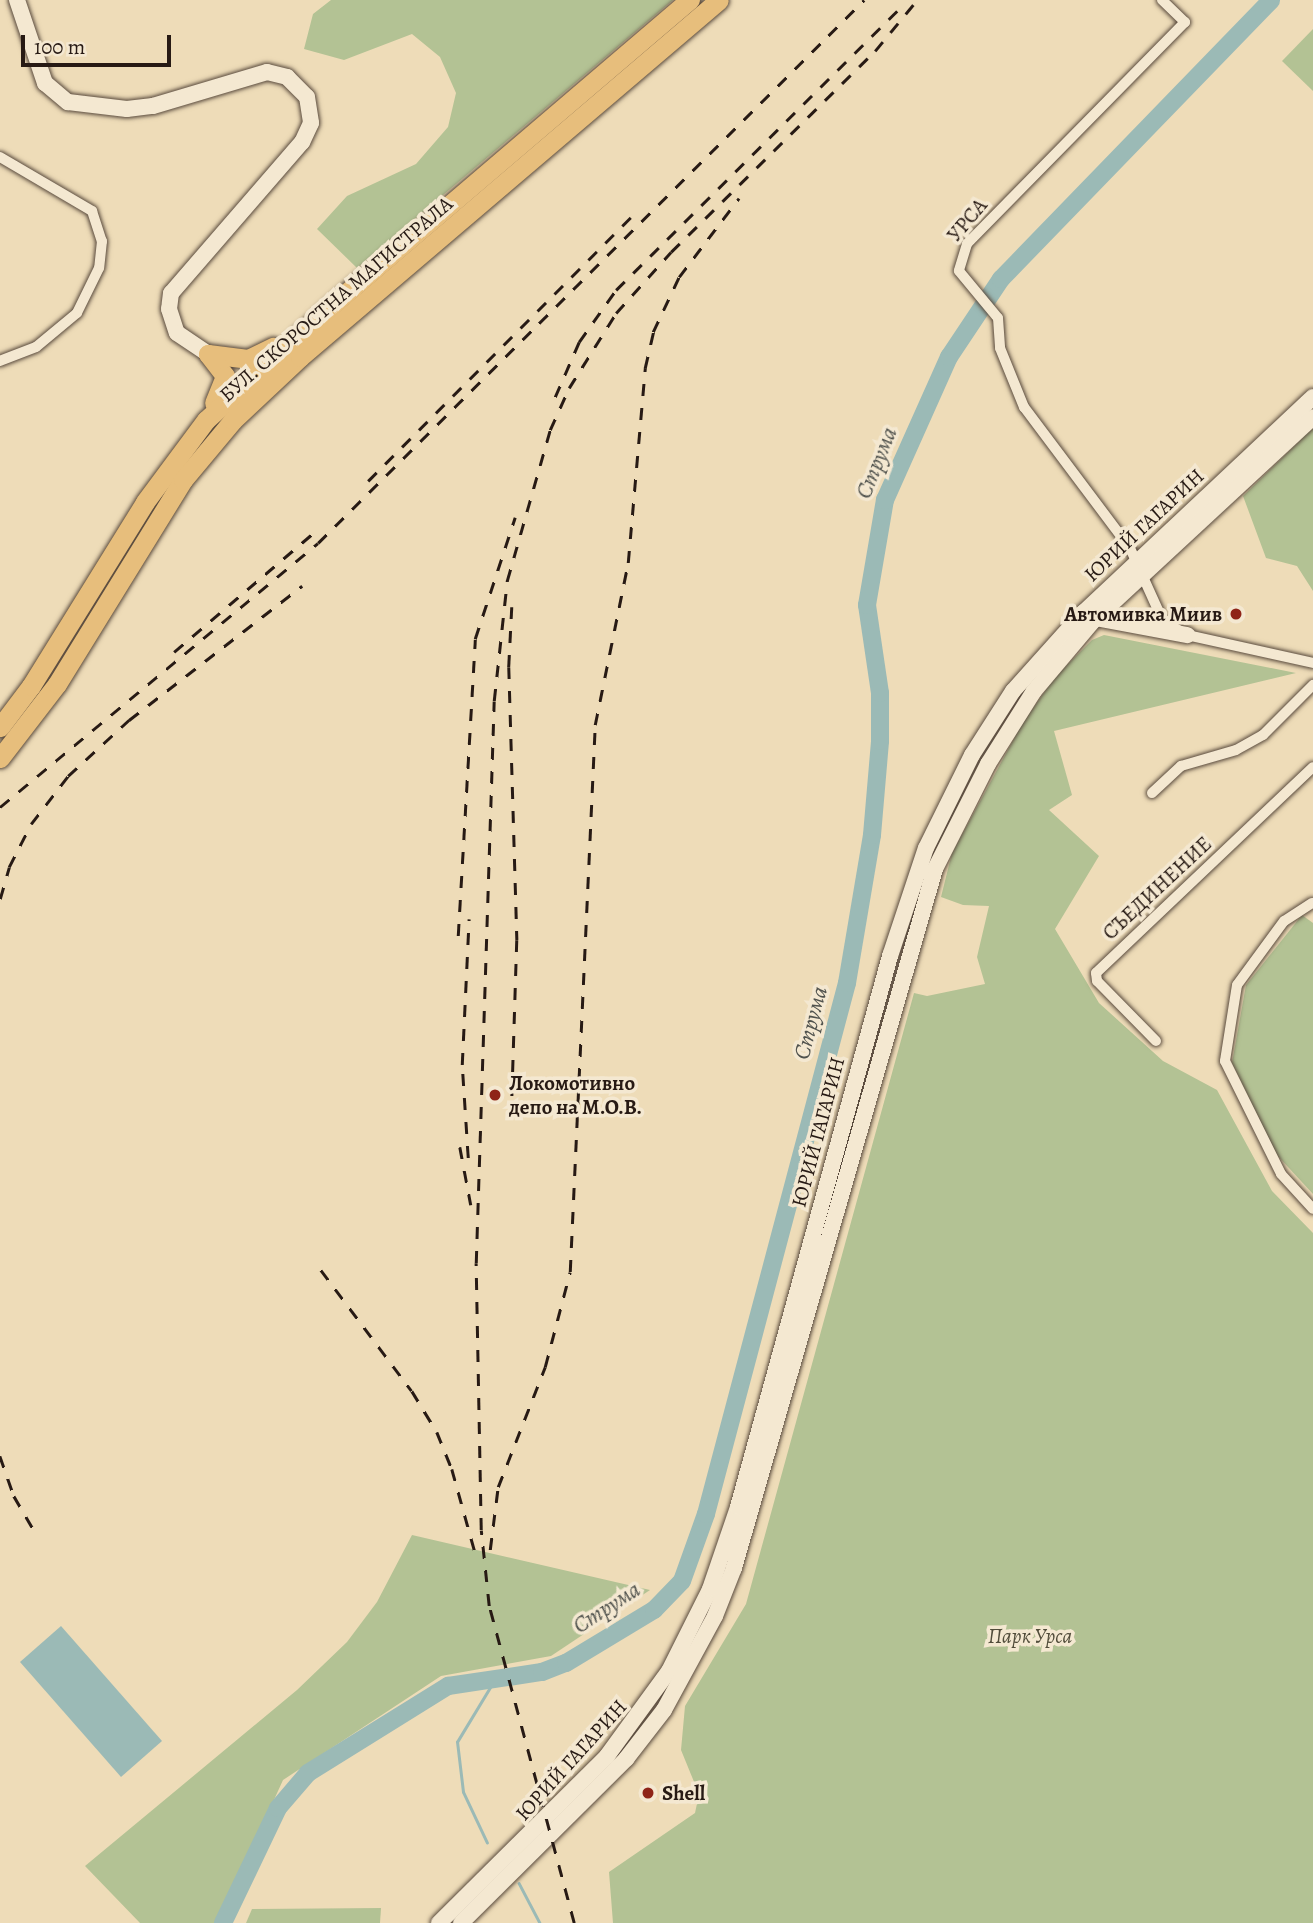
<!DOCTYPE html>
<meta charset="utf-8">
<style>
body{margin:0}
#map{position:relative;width:1313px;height:1923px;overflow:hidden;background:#eedcb8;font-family:Alegreya,serif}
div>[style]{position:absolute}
.green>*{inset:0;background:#b3c294}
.water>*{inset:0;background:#9bbab6}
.stream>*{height:2.5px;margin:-1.25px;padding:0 1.25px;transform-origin:1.25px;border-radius:1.25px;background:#9bbab6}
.river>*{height:18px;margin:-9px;padding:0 9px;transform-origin:9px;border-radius:9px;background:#9bbab6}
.roads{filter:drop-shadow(0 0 2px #594a3d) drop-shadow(0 0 2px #594a3d)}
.street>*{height:10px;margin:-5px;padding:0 5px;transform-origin:5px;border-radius:5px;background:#f4e8d1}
.secondary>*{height:16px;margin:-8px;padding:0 8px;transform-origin:8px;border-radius:8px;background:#f4e8d1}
.highway>*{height:19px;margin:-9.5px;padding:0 9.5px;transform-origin:9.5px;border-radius:9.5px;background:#e7be7c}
.rail>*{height:2.5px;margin-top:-1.25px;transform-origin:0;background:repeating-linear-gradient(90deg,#271a14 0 12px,transparent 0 24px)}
.dots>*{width:19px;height:19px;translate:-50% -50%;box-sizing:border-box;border:4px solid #f4e8d1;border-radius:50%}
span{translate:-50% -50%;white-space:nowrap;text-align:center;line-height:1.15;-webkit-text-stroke:7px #f4e8d1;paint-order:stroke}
.street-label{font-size:21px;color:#271a14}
.poi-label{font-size:21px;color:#271a14;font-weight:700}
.right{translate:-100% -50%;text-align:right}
.left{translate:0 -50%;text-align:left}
.park-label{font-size:21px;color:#514c3a;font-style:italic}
.water-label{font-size:23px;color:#50524d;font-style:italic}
.scale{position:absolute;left:21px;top:35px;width:150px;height:32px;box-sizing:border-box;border:4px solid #271a14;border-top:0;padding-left:9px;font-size:21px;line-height:24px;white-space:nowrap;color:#271a14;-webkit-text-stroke:5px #f4e8d1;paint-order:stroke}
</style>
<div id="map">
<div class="green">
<div style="clip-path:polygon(331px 0,673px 0,357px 268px,317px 229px,347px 196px,416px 164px,448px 127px,456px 93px,440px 57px,412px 34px,344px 60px,304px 49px,313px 14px)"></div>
<div style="clip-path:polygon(1313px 29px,1313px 91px,1282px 61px)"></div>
<div style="clip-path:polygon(1313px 428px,1313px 591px,1297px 566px,1266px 558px,1243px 496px)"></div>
<div style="clip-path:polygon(1104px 635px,1296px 673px,1054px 731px,1072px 795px,1049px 810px,1099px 856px,1055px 929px,1099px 1003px,1163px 1061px,1217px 1090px,1272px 1191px,1313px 1233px,1313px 1923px,613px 1923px,609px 1872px,695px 1813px,699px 1794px,681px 1750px,685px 1706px,746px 1604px,914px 993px,927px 996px,985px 984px,977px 957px,989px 906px,963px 905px,941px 897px,952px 853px,1022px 724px,1055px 677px,1092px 640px)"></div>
<div style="clip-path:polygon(1302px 915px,1313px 923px,1313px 1194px,1276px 1154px,1232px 1063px,1246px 985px)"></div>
<div style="clip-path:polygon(412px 1535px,650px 1590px,551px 1656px,441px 1676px,283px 1780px,218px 1923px,140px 1923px,85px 1866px,297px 1690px,347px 1642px,377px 1602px)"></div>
<div style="clip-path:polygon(381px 1908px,380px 1923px,246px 1923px,252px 1909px)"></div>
</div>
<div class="water">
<div style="clip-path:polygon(61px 1626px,162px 1741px,121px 1777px,20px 1662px)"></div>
</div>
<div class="stream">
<div style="left:487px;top:1843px;width:56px;rotate:-115.2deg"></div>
<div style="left:463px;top:1792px;width:50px;rotate:-96.8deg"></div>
<div style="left:457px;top:1742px;width:77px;rotate:-58.8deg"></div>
<div style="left:519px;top:1883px;width:45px;rotate:62.3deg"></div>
</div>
<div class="river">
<div style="left:223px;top:1923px;width:127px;rotate:-64.4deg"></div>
<div style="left:278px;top:1808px;width:46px;rotate:-49.4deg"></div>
<div style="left:308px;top:1773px;width:165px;rotate:-31.9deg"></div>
<div style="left:448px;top:1686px;width:95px;rotate:-8.5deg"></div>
<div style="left:542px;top:1672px;width:26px;rotate:-21deg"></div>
<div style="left:566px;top:1663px;width:103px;rotate:-31.1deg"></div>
<div style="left:654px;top:1610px;width:40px;rotate:-46deg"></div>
<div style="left:682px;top:1581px;width:71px;rotate:-70.3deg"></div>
<div style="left:706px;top:1514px;width:549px;rotate:-75.13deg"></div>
<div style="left:847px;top:983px;width:150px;rotate:-80.4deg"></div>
<div style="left:872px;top:835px;width:94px;rotate:-85.1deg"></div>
<div style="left:880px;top:741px;width:48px;rotate:-90deg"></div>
<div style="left:880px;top:693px;width:89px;rotate:-98.4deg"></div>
<div style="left:867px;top:605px;width:107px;rotate:-80.3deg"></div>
<div style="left:885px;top:500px;width:157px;rotate:-65.9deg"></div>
<div style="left:949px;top:357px;width:94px;rotate:-56.3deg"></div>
<div style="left:1001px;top:279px;width:388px;rotate:-45.9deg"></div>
</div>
<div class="roads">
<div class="street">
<div style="left:1162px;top:0;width:32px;rotate:44deg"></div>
<div style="left:1185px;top:22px;width:311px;rotate:134.5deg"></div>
<div style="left:967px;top:244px;width:28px;rotate:107deg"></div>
<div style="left:959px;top:271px;width:61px;rotate:50.3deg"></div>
<div style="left:998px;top:318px;width:30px;rotate:86deg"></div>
<div style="left:1000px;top:348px;width:64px;rotate:67.9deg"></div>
<div style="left:1024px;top:407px;width:176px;rotate:53.1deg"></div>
<div style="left:1130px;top:548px;width:80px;rotate:65.7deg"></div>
<div style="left:1163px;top:621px;width:28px;rotate:30deg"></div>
<div style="left:1187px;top:635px;width:129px;rotate:12.5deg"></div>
<div style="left:0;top:157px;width:107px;rotate:30.4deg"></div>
<div style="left:92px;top:211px;width:32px;rotate:72deg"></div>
<div style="left:102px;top:241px;width:27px;rotate:96deg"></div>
<div style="left:99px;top:268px;width:50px;rotate:116.1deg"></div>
<div style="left:77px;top:313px;width:53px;rotate:140.3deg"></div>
<div style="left:36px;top:347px;width:39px;rotate:159deg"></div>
<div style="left:1152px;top:793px;width:40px;rotate:-43deg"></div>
<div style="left:1181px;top:766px;width:57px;rotate:-16.2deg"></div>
<div style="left:1236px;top:750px;width:31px;rotate:-29deg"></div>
<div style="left:1263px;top:735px;width:71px;rotate:-45deg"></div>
<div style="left:1312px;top:903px;width:33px;rotate:147deg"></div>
<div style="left:1284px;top:921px;width:79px;rotate:126.3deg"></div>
<div style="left:1237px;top:985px;width:77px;rotate:99deg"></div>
<div style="left:1225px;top:1061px;width:126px;rotate:63.6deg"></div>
<div style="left:1281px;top:1174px;width:47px;rotate:47.6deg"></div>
<div style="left:1156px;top:1041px;width:84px;rotate:-134.5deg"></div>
<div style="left:1097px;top:981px;width:8px;rotate:-97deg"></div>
<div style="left:1096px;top:973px;width:299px;rotate:-43.5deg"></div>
</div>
<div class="secondary">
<div style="left:17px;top:0;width:88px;rotate:71.4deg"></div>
<div style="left:45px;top:83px;width:30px;rotate:40deg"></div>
<div style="left:68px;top:102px;width:59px;rotate:6.8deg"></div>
<div style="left:127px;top:109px;width:26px;rotate:-7deg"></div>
<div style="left:153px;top:106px;width:119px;rotate:-16.6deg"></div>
<div style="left:267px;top:72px;width:21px;rotate:14deg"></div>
<div style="left:287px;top:77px;width:28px;rotate:45deg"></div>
<div style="left:307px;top:97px;width:26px;rotate:81deg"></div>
<div style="left:311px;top:123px;width:21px;rotate:115deg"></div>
<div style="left:302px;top:142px;width:200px;rotate:130.9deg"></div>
<div style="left:171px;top:293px;width:16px;rotate:97deg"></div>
<div style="left:169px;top:309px;width:25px;rotate:72deg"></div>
<div style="left:177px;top:333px;width:37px;rotate:34deg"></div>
<div style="left:1095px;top:618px;width:94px;rotate:10.5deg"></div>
<div style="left:439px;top:1923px;width:237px;rotate:-44.8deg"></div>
<div style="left:607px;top:1756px;width:105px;rotate:-53.9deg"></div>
<div style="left:669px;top:1671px;width:92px;rotate:-63.4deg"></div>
<div style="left:710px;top:1589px;width:87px;rotate:-71.1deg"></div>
<div style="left:738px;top:1507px;width:572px;rotate:-74.58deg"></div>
<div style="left:890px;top:956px;width:114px;rotate:-71.6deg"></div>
<div style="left:926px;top:848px;width:104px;rotate:-63.7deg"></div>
<div style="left:972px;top:755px;width:76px;rotate:-57.4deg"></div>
<div style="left:1013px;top:691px;width:106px;rotate:-48.1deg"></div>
<div style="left:1084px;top:612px;width:314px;rotate:-43.2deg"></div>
<div style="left:461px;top:1923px;width:233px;rotate:-44.8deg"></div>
<div style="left:626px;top:1759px;width:62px;rotate:-52.2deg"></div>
<div style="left:664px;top:1710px;width:107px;rotate:-61.5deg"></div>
<div style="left:715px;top:1616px;width:52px;rotate:-68.4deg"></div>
<div style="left:734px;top:1568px;width:727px;rotate:-73.96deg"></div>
<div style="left:935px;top:869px;width:118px;rotate:-63.2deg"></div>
<div style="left:988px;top:764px;width:86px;rotate:-57.8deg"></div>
<div style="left:1034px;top:691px;width:92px;rotate:-49.9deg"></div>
<div style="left:1093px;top:621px;width:300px;rotate:-42.8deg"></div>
</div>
<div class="highway">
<div style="left:208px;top:354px;width:40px;rotate:7.1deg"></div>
<div style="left:248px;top:359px;width:28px;rotate:-26deg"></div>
<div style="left:208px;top:354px;width:28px;rotate:52deg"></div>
<div style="left:225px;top:376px;width:29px;rotate:112deg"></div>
<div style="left:0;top:727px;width:51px;rotate:-52.9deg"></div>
<div style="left:31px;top:686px;width:216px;rotate:-58.2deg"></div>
<div style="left:145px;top:502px;width:102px;rotate:-53.4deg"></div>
<div style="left:206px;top:420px;width:186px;rotate:-42.2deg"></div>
<div style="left:344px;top:295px;width:455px;rotate:-40.5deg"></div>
<div style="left:0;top:758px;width:93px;rotate:-52.4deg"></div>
<div style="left:57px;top:684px;width:240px;rotate:-58.3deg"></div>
<div style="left:183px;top:480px;width:78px;rotate:-50.2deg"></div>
<div style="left:233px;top:420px;width:92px;rotate:-43.2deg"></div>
<div style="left:300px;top:357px;width:550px;rotate:-40.43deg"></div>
</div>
</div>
<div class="rail">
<div style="left:555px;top:397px;width:60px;rotate:-66.4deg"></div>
<div style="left:579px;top:342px;width:64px;rotate:-54.6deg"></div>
<div style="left:616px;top:290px;width:404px;rotate:-44.8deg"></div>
<div style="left:368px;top:481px;width:381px;rotate:-45.1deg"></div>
<div style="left:512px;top:607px;width:60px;rotate:92.9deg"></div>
<div style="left:509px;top:667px;width:273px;rotate:88.3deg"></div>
<div style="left:517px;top:940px;width:163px;rotate:91.8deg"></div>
<div style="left:174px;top:652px;width:182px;rotate:-40.5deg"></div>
<div style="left:0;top:807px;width:413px;rotate:-39.7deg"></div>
<div style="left:318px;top:543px;width:770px;rotate:-44.84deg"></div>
<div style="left:0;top:899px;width:33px;rotate:-74deg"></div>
<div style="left:9px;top:867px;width:48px;rotate:-62.9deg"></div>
<div style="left:31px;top:824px;width:61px;rotate:-52.4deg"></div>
<div style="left:68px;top:776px;width:83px;rotate:-42.6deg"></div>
<div style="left:129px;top:720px;width:219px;rotate:-37.8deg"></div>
<div style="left:458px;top:936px;width:297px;rotate:-86.7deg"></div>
<div style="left:475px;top:639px;width:128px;rotate:-71.8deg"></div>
<div style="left:460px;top:1147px;width:59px;rotate:79.3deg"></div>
<div style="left:468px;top:1158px;width:93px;rotate:-93.7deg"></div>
<div style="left:462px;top:1065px;width:146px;rotate:-87.3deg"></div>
<div style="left:321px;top:1270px;width:151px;rotate:53.1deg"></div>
<div style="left:412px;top:1391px;width:48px;rotate:58.6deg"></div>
<div style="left:437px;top:1432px;width:40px;rotate:68deg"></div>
<div style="left:452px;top:1469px;width:86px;rotate:74.5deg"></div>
<div style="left:0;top:1456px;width:42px;rotate:70.7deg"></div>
<div style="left:14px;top:1496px;width:42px;rotate:59.7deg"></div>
<div style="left:490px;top:1550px;width:64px;rotate:-82.8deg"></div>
<div style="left:498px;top:1487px;width:129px;rotate:-68.6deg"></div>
<div style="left:545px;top:1367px;width:98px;rotate:-75.3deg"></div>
<div style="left:570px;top:1272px;width:548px;rotate:-87.38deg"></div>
<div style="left:595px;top:725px;width:165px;rotate:-78.5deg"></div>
<div style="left:628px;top:563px;width:196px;rotate:-85deg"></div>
<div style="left:645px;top:368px;width:37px;rotate:-77deg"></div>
<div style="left:653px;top:332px;width:61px;rotate:-64.7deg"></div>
<div style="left:679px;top:277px;width:99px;rotate:-52.8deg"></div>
<div style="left:574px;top:1923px;width:328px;rotate:-105deg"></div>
<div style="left:489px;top:1606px;width:76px;rotate:-96deg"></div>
<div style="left:481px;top:1530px;width:267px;rotate:-91.1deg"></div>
<div style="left:476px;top:1263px;width:562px;rotate:-88.17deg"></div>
<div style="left:494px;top:701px;width:121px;rotate:-83.8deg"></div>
<div style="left:507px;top:581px;width:157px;rotate:-74.1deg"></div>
<div style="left:550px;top:430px;width:46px;rotate:-65.7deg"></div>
<div style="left:569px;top:388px;width:89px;rotate:-57.9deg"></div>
<div style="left:616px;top:313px;width:82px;rotate:-48deg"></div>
<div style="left:671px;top:252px;width:286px;rotate:-44.6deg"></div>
<div style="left:875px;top:51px;width:66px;rotate:-50.5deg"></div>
</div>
<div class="dots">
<div style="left:1236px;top:614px;background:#8f2418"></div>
<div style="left:495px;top:1095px;background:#8f2418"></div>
<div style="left:648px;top:1793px;background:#8f2418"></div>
</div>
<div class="street-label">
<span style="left:967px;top:220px;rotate:-50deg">УРСА</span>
<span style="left:336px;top:299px;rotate:-41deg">БУЛ. СКОРОСТНА МАГИСТРАЛА</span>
<span style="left:1144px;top:525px;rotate:-43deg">ЮРИЙ ГАГАРИН</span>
<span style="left:1157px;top:888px;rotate:-43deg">СЪЕДИНЕНИЕ</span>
<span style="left:818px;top:1132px;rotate:-75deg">ЮРИЙ ГАГАРИН</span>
<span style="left:571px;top:1760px;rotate:-48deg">ЮРИЙ ГАГАРИН</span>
</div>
<div class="poi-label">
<span class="right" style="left:1222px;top:614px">Автомивка Миив</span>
<span class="left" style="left:509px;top:1095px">Локомотивно<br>депо на М.О.В.</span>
<span class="left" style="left:662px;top:1793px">Shell</span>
</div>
<div class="park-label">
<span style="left:1030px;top:1636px">Парк Урса</span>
</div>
<div class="water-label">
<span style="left:877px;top:463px;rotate:-68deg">Струма</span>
<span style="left:811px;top:1023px;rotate:-75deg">Струма</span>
<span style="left:607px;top:1608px;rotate:-33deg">Струма</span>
</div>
<div class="scale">100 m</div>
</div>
